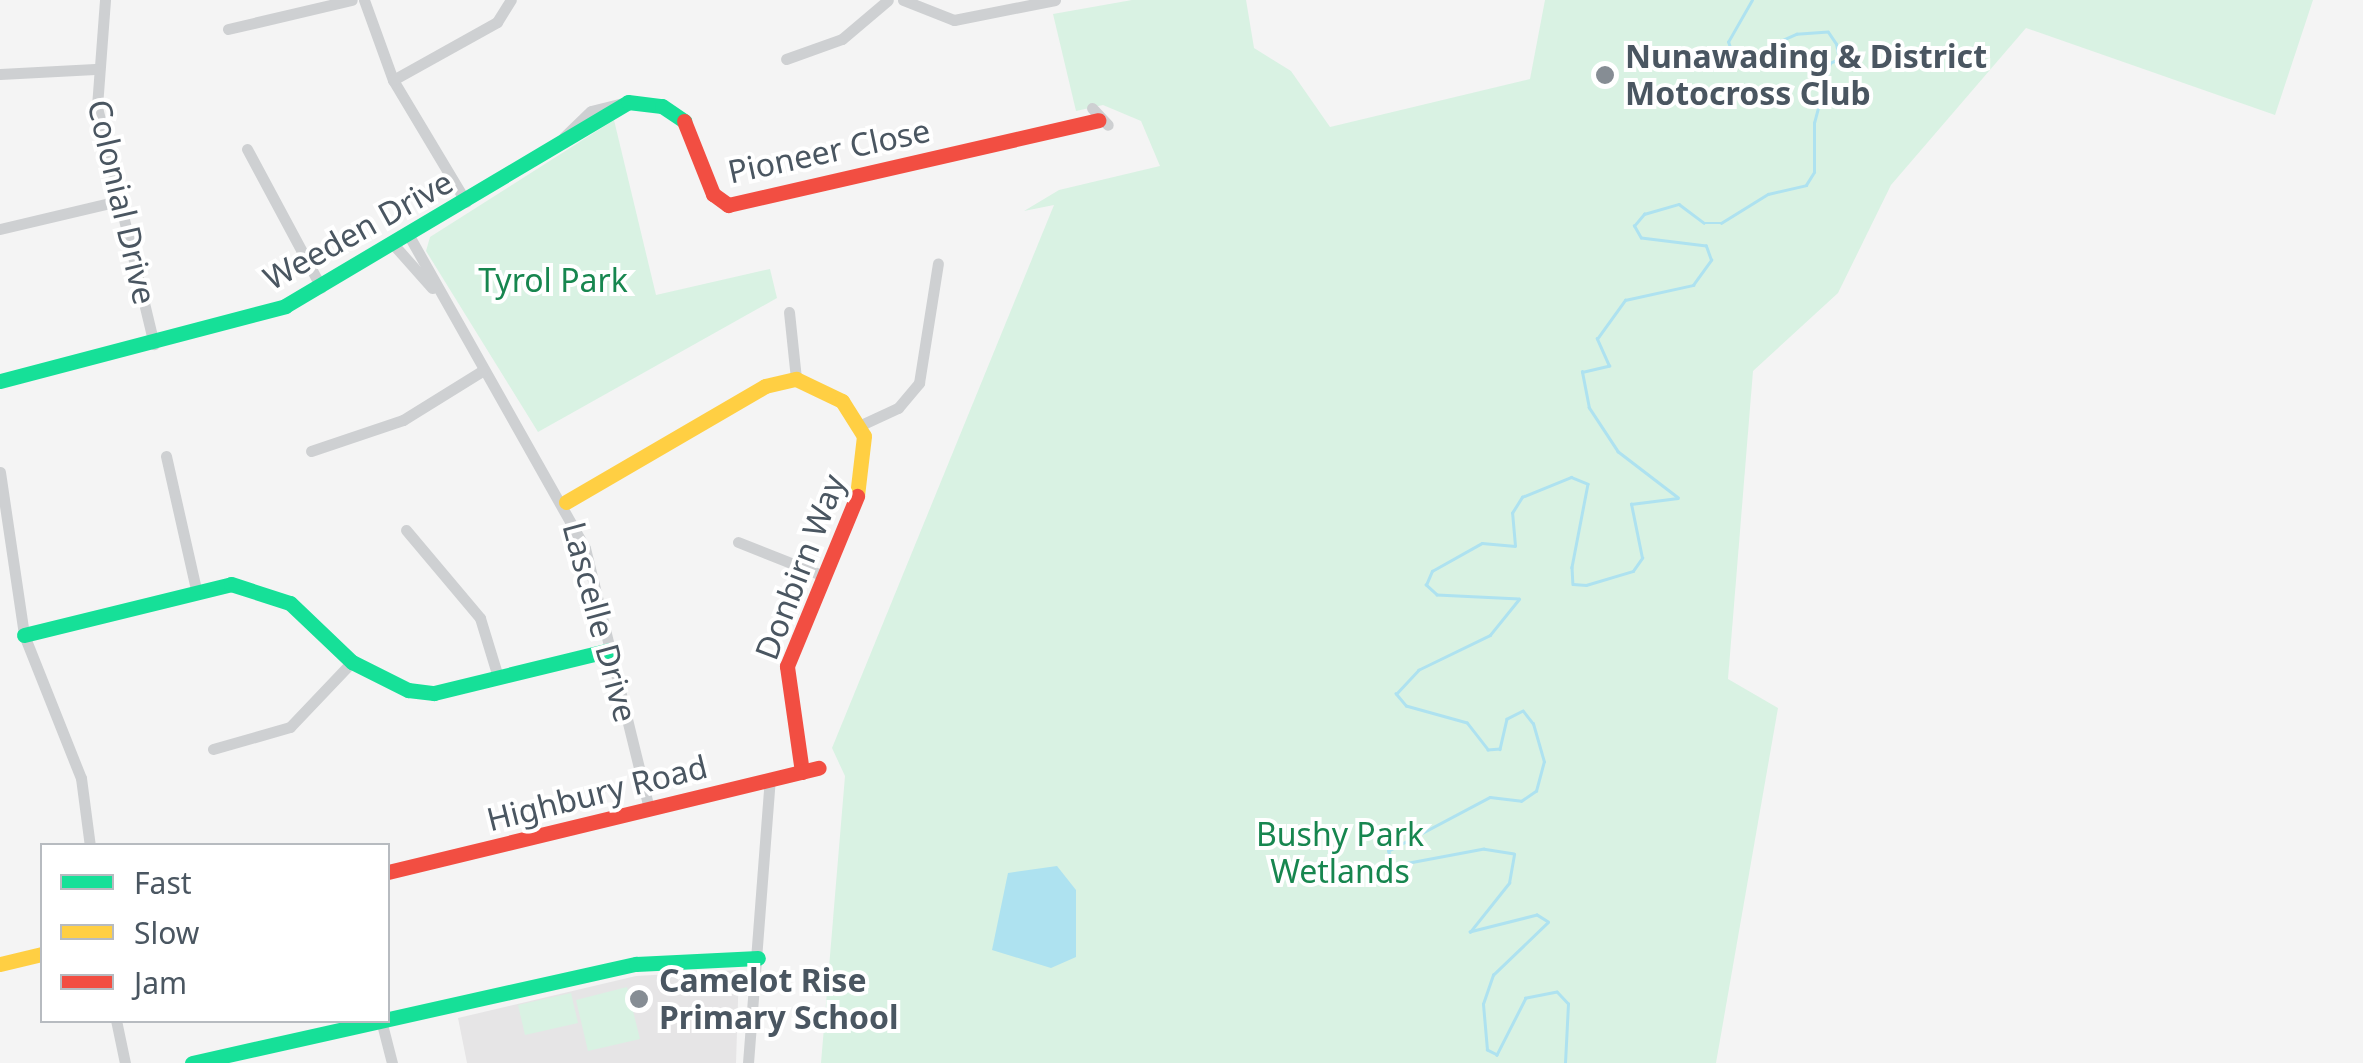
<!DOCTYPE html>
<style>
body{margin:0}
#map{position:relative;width:2363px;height:1063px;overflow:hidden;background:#f4f4f4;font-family:"Noto Sans",sans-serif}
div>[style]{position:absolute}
.education>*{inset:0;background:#e6e5e6}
.green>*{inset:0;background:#d9f2e3}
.water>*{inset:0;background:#aee2f0}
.stream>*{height:2.5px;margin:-1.25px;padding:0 1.25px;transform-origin:1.25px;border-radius:1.25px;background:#aee2f0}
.street>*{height:11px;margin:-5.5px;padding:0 5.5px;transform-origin:5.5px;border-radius:5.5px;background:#ced0d2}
.fast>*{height:15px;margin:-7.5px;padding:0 7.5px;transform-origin:7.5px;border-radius:7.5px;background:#16e098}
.slow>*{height:15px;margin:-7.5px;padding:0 7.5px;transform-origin:7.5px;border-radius:7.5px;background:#ffcf43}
.jam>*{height:15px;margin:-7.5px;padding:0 7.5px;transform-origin:7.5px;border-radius:7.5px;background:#f24e42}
.dots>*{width:28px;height:28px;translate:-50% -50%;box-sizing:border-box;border:5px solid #fff;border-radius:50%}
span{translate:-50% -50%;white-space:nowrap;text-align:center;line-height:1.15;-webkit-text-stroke:8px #fff;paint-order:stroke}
.poi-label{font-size:32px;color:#4a5661;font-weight:700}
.left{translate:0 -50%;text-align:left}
.street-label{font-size:32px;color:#4a5661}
.park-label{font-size:32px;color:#17864f}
.legend{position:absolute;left:40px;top:843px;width:350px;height:180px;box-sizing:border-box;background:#fff;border:2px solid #b7bbc0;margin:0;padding:12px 18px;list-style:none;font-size:30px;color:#4a5661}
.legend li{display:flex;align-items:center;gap:20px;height:50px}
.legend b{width:50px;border:2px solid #b7bbc0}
</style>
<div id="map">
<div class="education">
<div style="clip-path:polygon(739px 970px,736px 1063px,467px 1063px,458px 1018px,636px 976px)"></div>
</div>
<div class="green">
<div style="clip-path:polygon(1132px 0,1246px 0,1254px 48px,1291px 71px,1330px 127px,1530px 79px,1545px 0,2313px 0,2275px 115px,2026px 28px,1891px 185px,1838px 293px,1753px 371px,1728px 679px,1778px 708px,1716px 1063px,821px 1063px,845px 776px,832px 748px,1054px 205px,1024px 211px,1059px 190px,1160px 166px,1141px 121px,1103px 105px,1076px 111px,1053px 14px)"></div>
<div style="clip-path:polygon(614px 120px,656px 295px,770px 269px,777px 298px,538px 432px,426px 251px,430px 237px)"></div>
<div style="clip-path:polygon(627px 987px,640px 1039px,588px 1051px,576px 1000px)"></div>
<div style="clip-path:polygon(571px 993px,578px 1023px,525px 1035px,518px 1005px)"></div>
</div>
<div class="water">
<div style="clip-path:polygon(1057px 866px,1076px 890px,1076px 957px,1051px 968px,992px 950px,1008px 873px)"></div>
</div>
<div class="stream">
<div style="left:1565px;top:1063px;width:59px;rotate:-87.1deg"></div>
<div style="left:1568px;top:1004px;width:16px;rotate:-133deg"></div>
<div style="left:1557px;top:992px;width:32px;rotate:169deg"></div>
<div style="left:1526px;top:998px;width:64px;rotate:117deg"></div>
<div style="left:1497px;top:1055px;width:11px;rotate:-153deg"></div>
<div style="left:1487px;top:1050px;width:46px;rotate:-95deg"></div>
<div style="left:1483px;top:1004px;width:31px;rotate:-71deg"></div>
<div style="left:1493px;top:975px;width:76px;rotate:-43.9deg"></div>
<div style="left:1548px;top:922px;width:13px;rotate:-148deg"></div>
<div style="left:1537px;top:915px;width:69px;rotate:165.8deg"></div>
<div style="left:1470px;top:932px;width:63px;rotate:-51.5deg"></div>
<div style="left:1509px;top:883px;width:29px;rotate:-80deg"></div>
<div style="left:1514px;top:854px;width:30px;rotate:-171deg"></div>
<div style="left:1484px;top:849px;width:93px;rotate:169.4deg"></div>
<div style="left:1393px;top:866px;width:16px;rotate:-108deg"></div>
<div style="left:1388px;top:851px;width:115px;rotate:-27.9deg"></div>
<div style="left:1490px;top:797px;width:31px;rotate:7deg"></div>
<div style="left:1521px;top:801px;width:18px;rotate:-34deg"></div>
<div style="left:1536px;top:791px;width:30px;rotate:-75deg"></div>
<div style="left:1544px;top:762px;width:40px;rotate:-106deg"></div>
<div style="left:1533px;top:724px;width:16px;rotate:-128deg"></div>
<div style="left:1523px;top:711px;width:18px;rotate:153deg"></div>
<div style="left:1507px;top:719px;width:31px;rotate:103deg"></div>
<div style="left:1500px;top:749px;width:12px;rotate:175deg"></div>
<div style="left:1488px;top:750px;width:34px;rotate:-128deg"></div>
<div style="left:1467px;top:723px;width:63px;rotate:-164.4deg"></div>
<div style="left:1406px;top:706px;width:16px;rotate:-130deg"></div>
<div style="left:1396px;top:694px;width:33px;rotate:-47deg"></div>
<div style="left:1418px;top:670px;width:80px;rotate:-25.9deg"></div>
<div style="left:1490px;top:635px;width:46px;rotate:-51.1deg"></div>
<div style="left:1519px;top:599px;width:82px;rotate:-177.2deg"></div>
<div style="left:1437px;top:595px;width:15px;rotate:-138deg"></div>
<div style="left:1426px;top:585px;width:15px;rotate:-67deg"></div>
<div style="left:1432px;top:571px;width:57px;rotate:-29.2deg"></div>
<div style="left:1482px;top:543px;width:33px;rotate:5deg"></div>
<div style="left:1515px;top:546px;width:33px;rotate:-95deg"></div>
<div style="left:1512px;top:513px;width:19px;rotate:-58deg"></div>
<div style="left:1522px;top:497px;width:53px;rotate:-22.2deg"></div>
<div style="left:1571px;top:477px;width:18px;rotate:22deg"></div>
<div style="left:1588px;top:484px;width:85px;rotate:100.9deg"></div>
<div style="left:1572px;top:567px;width:17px;rotate:87deg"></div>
<div style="left:1573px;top:584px;width:13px;rotate:4deg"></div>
<div style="left:1586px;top:585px;width:49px;rotate:-16.6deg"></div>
<div style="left:1633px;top:571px;width:16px;rotate:-55deg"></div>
<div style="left:1642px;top:558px;width:55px;rotate:-101.5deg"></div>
<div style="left:1631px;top:504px;width:47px;rotate:-7.3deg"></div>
<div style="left:1678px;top:498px;width:76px;rotate:-142.5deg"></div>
<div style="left:1618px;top:452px;width:53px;rotate:-123.4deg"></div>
<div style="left:1589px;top:408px;width:37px;rotate:-101deg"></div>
<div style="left:1582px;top:372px;width:28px;rotate:-13deg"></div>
<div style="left:1609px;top:366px;width:30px;rotate:-114deg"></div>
<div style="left:1597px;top:339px;width:48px;rotate:-54.3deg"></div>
<div style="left:1625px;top:300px;width:70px;rotate:-12.4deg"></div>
<div style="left:1693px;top:285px;width:31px;rotate:-54deg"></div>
<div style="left:1711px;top:260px;width:15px;rotate:-110deg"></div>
<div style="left:1706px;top:246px;width:65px;rotate:-173deg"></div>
<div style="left:1641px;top:238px;width:14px;rotate:-120deg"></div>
<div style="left:1634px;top:226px;width:16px;rotate:-50deg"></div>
<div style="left:1644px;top:214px;width:36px;rotate:-16deg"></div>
<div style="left:1679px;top:204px;width:31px;rotate:37deg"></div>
<div style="left:1704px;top:223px;width:17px"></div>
<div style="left:1721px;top:223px;width:55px;rotate:-31.7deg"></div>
<div style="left:1768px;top:194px;width:39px;rotate:-13deg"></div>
<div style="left:1806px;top:185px;width:15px;rotate:-58deg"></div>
<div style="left:1814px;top:172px;width:49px;rotate:-90deg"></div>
<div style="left:1814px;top:123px;width:62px;rotate:-75.1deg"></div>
<div style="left:1830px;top:63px;width:10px;rotate:-24deg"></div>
<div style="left:1839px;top:59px;width:15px;rotate:-101deg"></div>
<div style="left:1836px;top:44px;width:14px;rotate:-124deg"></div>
<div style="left:1828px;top:32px;width:31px;rotate:176deg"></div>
<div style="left:1797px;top:34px;width:68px;rotate:155.7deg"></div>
<div style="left:1735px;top:62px;width:21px;rotate:-109deg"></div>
<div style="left:1728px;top:42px;width:48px;rotate:-60.3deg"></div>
</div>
<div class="street">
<div style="left:105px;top:0;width:107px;rotate:94.3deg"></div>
<div style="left:97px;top:107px;width:244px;rotate:76.5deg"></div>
<div style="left:364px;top:0;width:85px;rotate:70.1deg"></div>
<div style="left:393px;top:80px;width:142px;rotate:59.1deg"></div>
<div style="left:903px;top:0;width:55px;rotate:21.4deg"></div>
<div style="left:954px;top:20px;width:103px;rotate:-11.2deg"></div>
<div style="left:228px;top:29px;width:127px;rotate:-13.2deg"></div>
<div style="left:786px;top:59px;width:59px;rotate:-19.7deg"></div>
<div style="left:842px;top:39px;width:60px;rotate:-40.3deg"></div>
<div style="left:0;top:74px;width:95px;rotate:-3deg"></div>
<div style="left:393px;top:80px;width:119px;rotate:-29.1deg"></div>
<div style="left:497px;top:22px;width:26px;rotate:-58deg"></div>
<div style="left:1092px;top:108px;width:23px;rotate:47deg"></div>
<div style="left:564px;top:137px;width:37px;rotate:-44deg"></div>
<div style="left:591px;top:111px;width:33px;rotate:-14deg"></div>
<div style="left:247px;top:149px;width:157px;rotate:61.8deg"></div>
<div style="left:0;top:229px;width:121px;rotate:-13.3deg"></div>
<div style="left:408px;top:234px;width:360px;rotate:60.6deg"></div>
<div style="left:585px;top:548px;width:269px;rotate:76.2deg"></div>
<div style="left:393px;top:244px;width:59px;rotate:48.4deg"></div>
<div style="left:789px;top:312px;width:67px;rotate:84deg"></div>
<div style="left:861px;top:425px;width:41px;rotate:-24.7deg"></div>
<div style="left:898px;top:408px;width:33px;rotate:-50deg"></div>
<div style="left:919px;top:383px;width:121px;rotate:-81deg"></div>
<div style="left:311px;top:451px;width:97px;rotate:-18.6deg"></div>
<div style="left:403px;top:420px;width:93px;rotate:-31.8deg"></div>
<div style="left:166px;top:456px;width:136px;rotate:77.3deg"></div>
<div style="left:0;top:472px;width:165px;rotate:81.6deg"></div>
<div style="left:24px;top:635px;width:154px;rotate:68.3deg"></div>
<div style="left:81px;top:778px;width:69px;rotate:82.5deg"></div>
<div style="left:406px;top:530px;width:115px;rotate:49.9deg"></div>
<div style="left:480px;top:618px;width:62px;rotate:73deg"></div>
<div style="left:738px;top:542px;width:92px;rotate:21.6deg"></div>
<div style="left:213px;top:749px;width:80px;rotate:-15.9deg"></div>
<div style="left:290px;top:727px;width:90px;rotate:-46.4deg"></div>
<div style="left:116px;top:1020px;width:44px;rotate:78.2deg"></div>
<div style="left:382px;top:1024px;width:40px;rotate:75.6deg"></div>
<div style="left:748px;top:1063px;width:285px;rotate:-85.6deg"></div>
</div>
<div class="fast">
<div style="left:0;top:381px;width:295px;rotate:-14.7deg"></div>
<div style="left:285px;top:306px;width:399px;rotate:-30.7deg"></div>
<div style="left:628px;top:102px;width:34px;rotate:7deg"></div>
<div style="left:662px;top:106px;width:27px;rotate:34deg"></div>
<div style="left:24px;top:635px;width:213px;rotate:-13.8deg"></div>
<div style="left:231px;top:584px;width:62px;rotate:17.9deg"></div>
<div style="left:290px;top:603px;width:86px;rotate:43.6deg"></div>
<div style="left:352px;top:662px;width:63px;rotate:26.6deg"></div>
<div style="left:408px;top:690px;width:26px;rotate:7deg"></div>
<div style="left:434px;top:693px;width:181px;rotate:-13.7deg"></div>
<div style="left:192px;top:1063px;width:455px;rotate:-12.6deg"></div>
<div style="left:636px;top:964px;width:122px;rotate:-2.8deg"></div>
</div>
<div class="slow">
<div style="left:566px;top:502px;width:230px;rotate:-30.2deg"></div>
<div style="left:765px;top:386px;width:32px;rotate:-13deg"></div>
<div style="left:796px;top:379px;width:51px;rotate:25.6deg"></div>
<div style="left:842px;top:401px;width:41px;rotate:57.8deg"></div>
<div style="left:864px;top:436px;width:60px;rotate:96.7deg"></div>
<div style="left:0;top:964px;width:43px;rotate:-13.4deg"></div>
</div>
<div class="jam">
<div style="left:684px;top:121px;width:79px;rotate:68.3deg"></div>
<div style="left:713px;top:194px;width:19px;rotate:36deg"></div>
<div style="left:728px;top:205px;width:380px;rotate:-12.9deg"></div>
<div style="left:802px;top:772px;width:107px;rotate:-98.1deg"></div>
<div style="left:787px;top:666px;width:184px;rotate:-67.6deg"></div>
<div style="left:388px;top:872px;width:443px;rotate:-13.6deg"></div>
</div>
<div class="dots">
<div style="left:1605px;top:75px;background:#868d94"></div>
<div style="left:639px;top:999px;background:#868d94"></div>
</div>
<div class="poi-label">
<span class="left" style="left:1625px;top:75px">Nunawading &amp; District<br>Motocross Club</span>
<span class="left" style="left:659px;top:999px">Camelot Rise<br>Primary School</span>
</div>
<div class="street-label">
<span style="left:829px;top:151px;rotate:-12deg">Pioneer Close</span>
<span style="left:122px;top:202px;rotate:77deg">Colonial Drive</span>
<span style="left:358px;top:230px;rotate:-29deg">Weeden Drive</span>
<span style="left:800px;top:567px;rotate:-69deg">Donbirn Way</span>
<span style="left:600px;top:622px;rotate:75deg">Lascelle Drive</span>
<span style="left:597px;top:793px;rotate:-14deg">Highbury Road</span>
</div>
<div class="park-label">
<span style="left:553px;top:280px">Tyrol Park</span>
<span style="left:1340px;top:853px">Bushy Park<br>Wetlands</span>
</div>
<ul class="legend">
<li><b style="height:12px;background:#16e098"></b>Fast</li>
<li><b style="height:12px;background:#ffcf43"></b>Slow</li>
<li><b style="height:12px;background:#f24e42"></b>Jam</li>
</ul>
</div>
